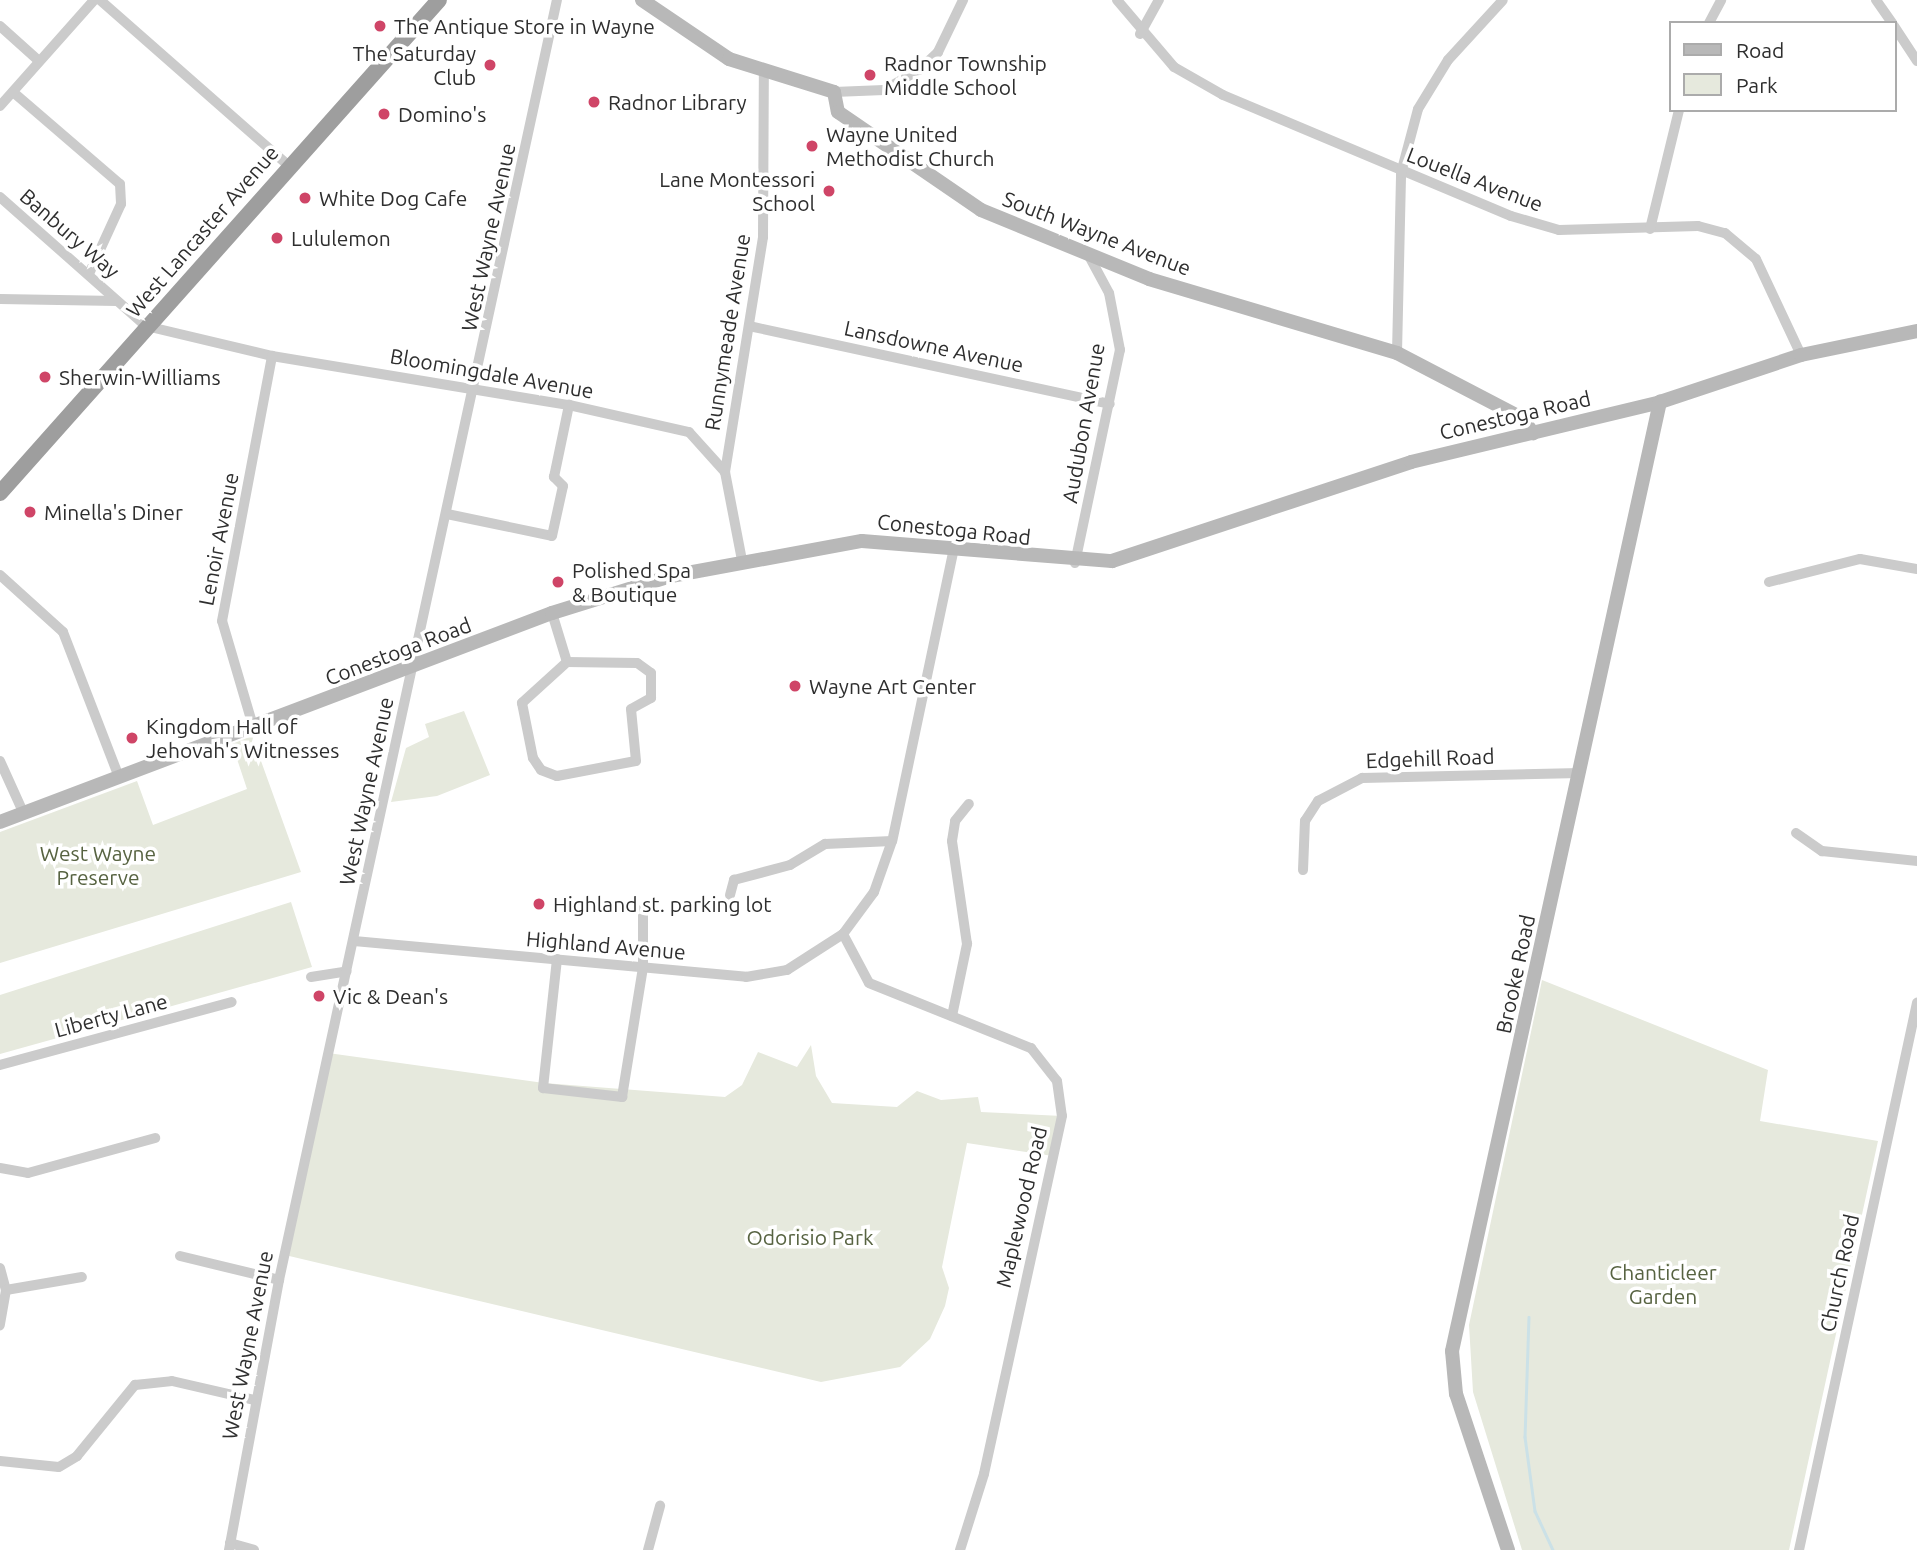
<!DOCTYPE html>
<style>
body{margin:0}
#map{position:relative;width:1917px;height:1550px;overflow:hidden;background:#fff;font-family:Ubuntu,sans-serif}
div>[style]{position:absolute}
.green>*{inset:0;background:#e6e9dd}
.stream>*{height:2.5px;margin:-1.25px;padding:0 1.25px;transform-origin:1.25px;border-radius:1.25px;background:#cbe1e7}
.minor>*{height:10px;margin:-5px;padding:0 5px;transform-origin:5px;border-radius:5px;background:#cbcbcb}
.secondary>*{height:14px;margin:-7px;padding:0 7px;transform-origin:7px;border-radius:7px;background:#b8b8b8}
.trunk>*{height:16px;margin:-8px;padding:0 8px;transform-origin:8px;border-radius:8px;background:#9e9e9e}
.dots>*{width:19px;height:19px;translate:-50% -50%;box-sizing:border-box;border:4px solid #fff;border-radius:50%}
span{translate:-50% -50%;white-space:nowrap;text-align:center;line-height:1.15;-webkit-text-stroke:7px #fff;paint-order:stroke}
.poi-label{font-size:21px;color:#2e2e2e}
.left{translate:0 -50%;text-align:left}
.right{translate:-100% -50%;text-align:right}
.street-label{font-size:21px;color:#2e2e2e}
.park-label{font-size:21px;color:#576341}
.legend{position:absolute;left:1669px;top:21px;width:228px;height:91px;box-sizing:border-box;background:#fff;border:2px solid #ababab;margin:0;padding:9px 12px;list-style:none;font-size:21px;color:#2e2e2e}
.legend li{display:flex;align-items:center;gap:14px;height:35px}
.legend b{width:35px;border:2px solid #ababab}
</style>
<div id="map">
<div class="green">
<div style="clip-path:polygon(464px 711px,490px 775px,437px 796px,391px 802px,406px 748px,429px 737px,425px 724px)"></div>
<div style="clip-path:polygon(252px 736px,301px 872px,0 963px,0 832px,137px 781px,153px 825px,247px 789px,232px 744px)"></div>
<div style="clip-path:polygon(291px 902px,312px 967px,0 1054px,0 995px)"></div>
<div style="clip-path:polygon(1542px 980px,1768px 1070px,1760px 1121px,1878px 1141px,1789px 1550px,1522px 1550px,1473px 1392px,1469px 1325px)"></div>
<div style="clip-path:polygon(811px 1045px,816px 1076px,832px 1103px,897px 1107px,917px 1091px,941px 1100px,978px 1097px,981px 1112px,1062px 1116px,1053px 1156px,967px 1143px,942px 1267px,949px 1288px,945px 1306px,930px 1339px,900px 1367px,821px 1382px,285px 1255px,328px 1053px,544px 1083px,725px 1097px,742px 1085px,758px 1052px,797px 1067px)"></div>
</div>
<div class="stream">
<div style="left:1529px;top:1317px;width:120px;rotate:91.9deg"></div>
<div style="left:1525px;top:1437px;width:75px;rotate:82.3deg"></div>
<div style="left:1535px;top:1511px;width:43px;rotate:65.2deg"></div>
</div>
<div class="minor">
<div style="left:100px;top:0;width:249px;rotate:41.3deg"></div>
<div style="left:1117px;top:0;width:88px;rotate:49.6deg"></div>
<div style="left:1174px;top:67px;width:56px;rotate:29.7deg"></div>
<div style="left:1223px;top:95px;width:312px;rotate:22.8deg"></div>
<div style="left:1511px;top:216px;width:50px;rotate:16.3deg"></div>
<div style="left:1559px;top:230px;width:139px;rotate:-1.6deg"></div>
<div style="left:1698px;top:226px;width:28px;rotate:15deg"></div>
<div style="left:1725px;top:233px;width:40px;rotate:40deg"></div>
<div style="left:1756px;top:259px;width:106px;rotate:64.9deg"></div>
<div style="left:1876px;top:0;width:28px;rotate:55deg"></div>
<div style="left:1709px;top:23px;width:26px;rotate:-62deg"></div>
<div style="left:0;top:26px;width:52px;rotate:41.9deg"></div>
<div style="left:1894px;top:26px;width:42px;rotate:56.7deg"></div>
<div style="left:1140px;top:34px;width:39px;rotate:-61deg"></div>
<div style="left:13px;top:92px;width:141px;rotate:40.7deg"></div>
<div style="left:120px;top:184px;width:20px;rotate:87deg"></div>
<div style="left:121px;top:204px;width:77px;rotate:114.6deg"></div>
<div style="left:834px;top:92px;width:50px;rotate:-2.3deg"></div>
<div style="left:884px;top:90px;width:40px;rotate:-29.7deg"></div>
<div style="left:919px;top:70px;width:26px;rotate:-43deg"></div>
<div style="left:938px;top:52px;width:58px;rotate:-64.3deg"></div>
<div style="left:0;top:106px;width:142px;rotate:-48.4deg"></div>
<div style="left:0;top:197px;width:195px;rotate:41.5deg"></div>
<div style="left:146px;top:326px;width:130px;rotate:13.4deg"></div>
<div style="left:272px;top:356px;width:301px;rotate:9.4deg"></div>
<div style="left:569px;top:405px;width:123px;rotate:12.7deg"></div>
<div style="left:689px;top:432px;width:54px;rotate:48deg"></div>
<div style="left:725px;top:472px;width:90px;rotate:79.1deg"></div>
<div style="left:1650px;top:229px;width:122px;rotate:-76.3deg"></div>
<div style="left:0;top:299px;width:117px;rotate:1deg"></div>
<div style="left:749px;top:326px;width:369px;rotate:12.2deg"></div>
<div style="left:1397px;top:353px;width:180px;rotate:-88.7deg"></div>
<div style="left:1401px;top:173px;width:66px;rotate:-75.1deg"></div>
<div style="left:1418px;top:109px;width:57px;rotate:-58.5deg"></div>
<div style="left:1448px;top:60px;width:81px;rotate:-47.5deg"></div>
<div style="left:725px;top:472px;width:238px;rotate:-80.8deg"></div>
<div style="left:763px;top:237px;width:164px;rotate:-89.7deg"></div>
<div style="left:447px;top:514px;width:107px;rotate:11.8deg"></div>
<div style="left:552px;top:536px;width:51px;rotate:-77.6deg"></div>
<div style="left:563px;top:486px;width:13px;rotate:-135deg"></div>
<div style="left:554px;top:477px;width:74px;rotate:-78.2deg"></div>
<div style="left:954px;top:548px;width:299px;rotate:101.9deg"></div>
<div style="left:892px;top:841px;width:54px;rotate:109.4deg"></div>
<div style="left:874px;top:892px;width:52px;rotate:126.4deg"></div>
<div style="left:843px;top:934px;width:55px;rotate:62deg"></div>
<div style="left:869px;top:983px;width:175px;rotate:21.9deg"></div>
<div style="left:1031px;top:1048px;width:42px;rotate:51.8deg"></div>
<div style="left:1057px;top:1081px;width:35px;rotate:82deg"></div>
<div style="left:1062px;top:1116px;width:366px;rotate:102.3deg"></div>
<div style="left:984px;top:1474px;width:80px;rotate:107.5deg"></div>
<div style="left:1075px;top:563px;width:218px;rotate:-78.1deg"></div>
<div style="left:1120px;top:350px;width:58px;rotate:-100.9deg"></div>
<div style="left:1109px;top:293px;width:44px;rotate:-118.3deg"></div>
<div style="left:0;top:575px;width:85px;rotate:42.1deg"></div>
<div style="left:63px;top:632px;width:155px;rotate:68.9deg"></div>
<div style="left:1769px;top:582px;width:94px;rotate:-14.2deg"></div>
<div style="left:1860px;top:559px;width:58px;rotate:10deg"></div>
<div style="left:552px;top:613px;width:51px;rotate:73deg"></div>
<div style="left:567px;top:662px;width:61px;rotate:137.7deg"></div>
<div style="left:522px;top:703px;width:56px;rotate:78.7deg"></div>
<div style="left:533px;top:758px;width:14px;rotate:56deg"></div>
<div style="left:541px;top:770px;width:17px;rotate:21deg"></div>
<div style="left:557px;top:776px;width:80px;rotate:-10.8deg"></div>
<div style="left:636px;top:761px;width:52px;rotate:-95.5deg"></div>
<div style="left:631px;top:709px;width:23px;rotate:-29deg"></div>
<div style="left:651px;top:698px;width:25px;rotate:-90deg"></div>
<div style="left:651px;top:673px;width:17px;rotate:-144deg"></div>
<div style="left:637px;top:663px;width:70px;rotate:-179.2deg"></div>
<div style="left:253px;top:726px;width:109px;rotate:-106.4deg"></div>
<div style="left:222px;top:621px;width:270px;rotate:-79.3deg"></div>
<div style="left:0;top:761px;width:56px;rotate:65.7deg"></div>
<div style="left:1796px;top:833px;width:32px;rotate:35deg"></div>
<div style="left:1822px;top:851px;width:96px;rotate:6deg"></div>
<div style="left:1303px;top:870px;width:49px;rotate:-87.7deg"></div>
<div style="left:1305px;top:821px;width:24px;rotate:-57deg"></div>
<div style="left:1318px;top:801px;width:50px;rotate:-27.6deg"></div>
<div style="left:1362px;top:778px;width:218px;rotate:-1.3deg"></div>
<div style="left:730px;top:895px;width:16px;rotate:-75deg"></div>
<div style="left:734px;top:880px;width:58px;rotate:-15deg"></div>
<div style="left:790px;top:865px;width:41px;rotate:-31deg"></div>
<div style="left:825px;top:844px;width:67px;rotate:-2.6deg"></div>
<div style="left:354px;top:941px;width:394px;rotate:5.2deg"></div>
<div style="left:746px;top:977px;width:42px;rotate:-9.7deg"></div>
<div style="left:787px;top:970px;width:67px;rotate:-32.7deg"></div>
<div style="left:557px;top:959px;width:130px;rotate:96.2deg"></div>
<div style="left:543px;top:1088px;width:80px;rotate:6.5deg"></div>
<div style="left:622px;top:1097px;width:131px;rotate:-80.8deg"></div>
<div style="left:643px;top:968px;width:59px;rotate:-90deg"></div>
<div style="left:311px;top:977px;width:36px;rotate:-9deg"></div>
<div style="left:952px;top:1016px;width:74px;rotate:-78.2deg"></div>
<div style="left:967px;top:944px;width:104px;rotate:-98.3deg"></div>
<div style="left:952px;top:841px;width:20px;rotate:-81deg"></div>
<div style="left:955px;top:821px;width:22px;rotate:-51deg"></div>
<div style="left:0;top:1065px;width:240px;rotate:-15.2deg"></div>
<div style="left:0;top:1168px;width:28px;rotate:10deg"></div>
<div style="left:28px;top:1173px;width:132px;rotate:-15.4deg"></div>
<div style="left:180px;top:1256px;width:102px;rotate:13.6deg"></div>
<div style="left:0;top:1268px;width:23px;rotate:75deg"></div>
<div style="left:6px;top:1290px;width:36px;rotate:100deg"></div>
<div style="left:6px;top:1290px;width:77px;rotate:-9.7deg"></div>
<div style="left:0;top:1461px;width:59px;rotate:5.8deg"></div>
<div style="left:59px;top:1467px;width:21px;rotate:-31deg"></div>
<div style="left:77px;top:1456px;width:92px;rotate:-50.8deg"></div>
<div style="left:135px;top:1385px;width:37px;rotate:-6deg"></div>
<div style="left:172px;top:1381px;width:84px;rotate:13deg"></div>
<div style="left:230px;top:1543px;width:25px;rotate:16deg"></div>
<div style="left:229px;top:1550px;width:275px;rotate:-79.5deg"></div>
<div style="left:279px;top:1280px;width:1310px;rotate:-77.75deg"></div>
<div style="left:648px;top:1550px;width:46px;rotate:-74.7deg"></div>
<div style="left:1799px;top:1550px;width:560px;rotate:-77.83deg"></div>
</div>
<div class="secondary">
<div style="left:642px;top:0;width:105px;rotate:34.1deg"></div>
<div style="left:729px;top:59px;width:110px;rotate:17.4deg"></div>
<div style="left:834px;top:92px;width:20px;rotate:79deg"></div>
<div style="left:838px;top:112px;width:173px;rotate:34.4deg"></div>
<div style="left:981px;top:210px;width:182px;rotate:22.3deg"></div>
<div style="left:1149px;top:279px;width:259px;rotate:16.6deg"></div>
<div style="left:1397px;top:353px;width:141px;rotate:27.5deg"></div>
<div style="left:1522px;top:418px;width:19px;rotate:54deg"></div>
<div style="left:0;top:822px;width:590px;rotate:-20.74deg"></div>
<div style="left:552px;top:613px;width:125px;rotate:-17.3deg"></div>
<div style="left:671px;top:576px;width:194px;rotate:-10.4deg"></div>
<div style="left:862px;top:541px;width:251px;rotate:4.6deg"></div>
<div style="left:1112px;top:561px;width:315px;rotate:-18.3deg"></div>
<div style="left:1411px;top:462px;width:256px;rotate:-13.5deg"></div>
<div style="left:1660px;top:402px;width:149px;rotate:-18.4deg"></div>
<div style="left:1801px;top:355px;width:118px;rotate:-11.7deg"></div>
<div style="left:1508px;top:1550px;width:164px;rotate:-108.4deg"></div>
<div style="left:1456px;top:1394px;width:43px;rotate:-95.3deg"></div>
<div style="left:1452px;top:1351px;width:972px;rotate:-77.64deg"></div>
</div>
<div class="trunk">
<div style="left:0;top:493px;width:660px;rotate:-48.32deg"></div>
</div>
<div class="dots">
<div style="left:380px;top:26px;background:#cf4567"></div>
<div style="left:490px;top:65px;background:#cf4567"></div>
<div style="left:870px;top:75px;background:#cf4567"></div>
<div style="left:594px;top:102px;background:#cf4567"></div>
<div style="left:384px;top:114px;background:#cf4567"></div>
<div style="left:812px;top:146px;background:#cf4567"></div>
<div style="left:829px;top:191px;background:#cf4567"></div>
<div style="left:305px;top:198px;background:#cf4567"></div>
<div style="left:277px;top:238px;background:#cf4567"></div>
<div style="left:45px;top:377px;background:#cf4567"></div>
<div style="left:30px;top:512px;background:#cf4567"></div>
<div style="left:558px;top:582px;background:#cf4567"></div>
<div style="left:795px;top:686px;background:#cf4567"></div>
<div style="left:132px;top:738px;background:#cf4567"></div>
<div style="left:539px;top:904px;background:#cf4567"></div>
<div style="left:319px;top:996px;background:#cf4567"></div>
</div>
<div class="poi-label">
<span class="left" style="left:394px;top:26px">The Antique Store in Wayne</span>
<span class="right" style="left:476px;top:65px">The Saturday<br>Club</span>
<span class="left" style="left:884px;top:75px">Radnor Township<br>Middle School</span>
<span class="left" style="left:608px;top:102px">Radnor Library</span>
<span class="left" style="left:398px;top:114px">Domino's</span>
<span class="left" style="left:826px;top:146px">Wayne United<br>Methodist Church</span>
<span class="right" style="left:815px;top:191px">Lane Montessori<br>School</span>
<span class="left" style="left:319px;top:198px">White Dog Cafe</span>
<span class="left" style="left:291px;top:238px">Lululemon</span>
<span class="left" style="left:59px;top:377px">Sherwin-Williams</span>
<span class="left" style="left:44px;top:512px">Minella's Diner</span>
<span class="left" style="left:572px;top:582px">Polished Spa<br>&amp; Boutique</span>
<span class="left" style="left:809px;top:686px">Wayne Art Center</span>
<span class="left" style="left:146px;top:738px">Kingdom Hall of<br>Jehovah's Witnesses</span>
<span class="left" style="left:553px;top:904px">Highland st. parking lot</span>
<span class="left" style="left:333px;top:996px">Vic &amp; Dean's</span>
</div>
<div class="street-label">
<span style="left:1475px;top:179px;rotate:21deg">Louella Avenue</span>
<span style="left:202px;top:231px;rotate:-49deg">West Lancaster Avenue</span>
<span style="left:70px;top:233px;rotate:41deg">Banbury Way</span>
<span style="left:1097px;top:233px;rotate:21deg">South Wayne Avenue</span>
<span style="left:488px;top:237px;rotate:-78deg">West Wayne Avenue</span>
<span style="left:727px;top:332px;rotate:-81deg">Runnymeade Avenue</span>
<span style="left:934px;top:346px;rotate:12deg">Lansdowne Avenue</span>
<span style="left:492px;top:373px;rotate:10deg">Bloomingdale Avenue</span>
<span style="left:1515px;top:415px;rotate:-13deg">Conestoga Road</span>
<span style="left:1083px;top:423px;rotate:-80deg">Audubon Avenue</span>
<span style="left:954px;top:529px;rotate:6deg">Conestoga Road</span>
<span style="left:218px;top:539px;rotate:-79deg">Lenoir Avenue</span>
<span style="left:398px;top:651px;rotate:-21deg">Conestoga Road</span>
<span style="left:1430px;top:758px;rotate:-2deg">Edgehill Road</span>
<span style="left:366px;top:791px;rotate:-78deg">West Wayne Avenue</span>
<span style="left:606px;top:945px;rotate:5deg">Highland Avenue</span>
<span style="left:1515px;top:974px;rotate:-78deg">Brooke Road</span>
<span style="left:111px;top:1015px;rotate:-15deg">Liberty Lane</span>
<span style="left:1021px;top:1207px;rotate:-77deg">Maplewood Road</span>
<span style="left:1839px;top:1273px;rotate:-78deg">Church Road</span>
<span style="left:247px;top:1345px;rotate:-79deg">West Wayne Avenue</span>
</div>
<div class="park-label">
<span style="left:98px;top:865px">West Wayne<br>Preserve</span>
<span style="left:810px;top:1237px">Odorisio Park</span>
<span style="left:1663px;top:1284px">Chanticleer<br>Garden</span>
</div>
<ul class="legend">
<li><b style="height:9px;background:#b8b8b8"></b>Road</li>
<li><b style="height:19px;background:#e6e9dd"></b>Park</li>
</ul>
</div>
